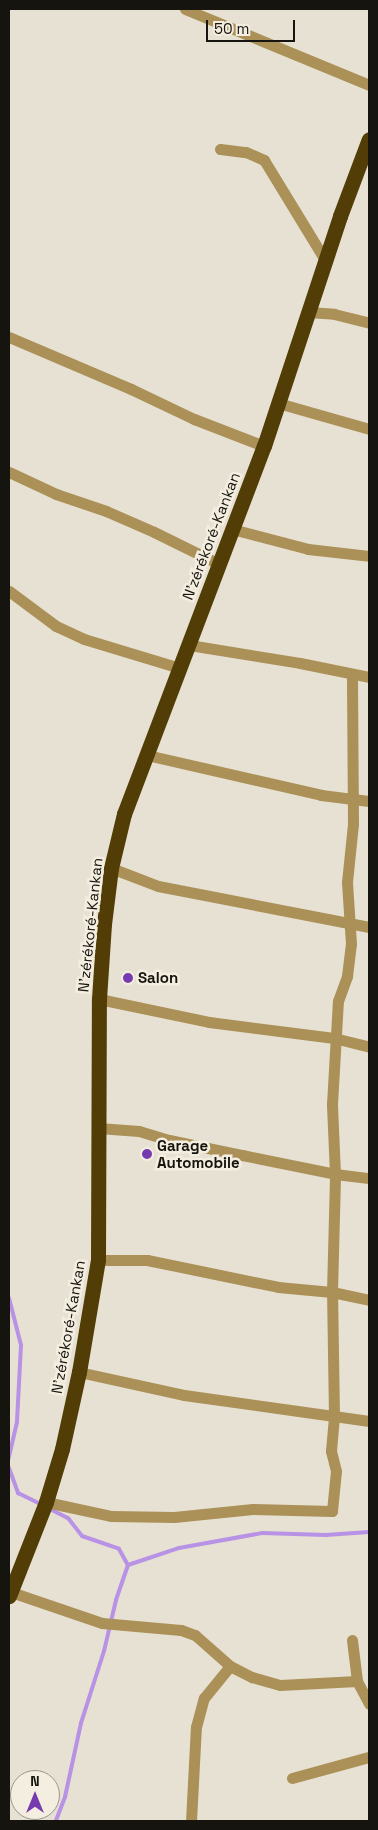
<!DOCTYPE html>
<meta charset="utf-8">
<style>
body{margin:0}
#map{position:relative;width:378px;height:1830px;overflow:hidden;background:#e7e1d3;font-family:"Space Grotesk",sans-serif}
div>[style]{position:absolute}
.stream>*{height:4px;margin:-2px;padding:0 2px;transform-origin:2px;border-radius:2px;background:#b792e5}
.street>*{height:11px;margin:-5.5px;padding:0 5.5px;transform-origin:5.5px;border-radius:5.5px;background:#ab9157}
.highway>*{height:15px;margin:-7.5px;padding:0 7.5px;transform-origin:7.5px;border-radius:7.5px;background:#513d05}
.dots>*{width:14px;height:14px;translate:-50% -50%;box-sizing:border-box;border:2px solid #f4eee0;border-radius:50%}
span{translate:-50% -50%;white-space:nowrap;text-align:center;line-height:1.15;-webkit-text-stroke:5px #f4eee0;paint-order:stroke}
.street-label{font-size:15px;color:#16140f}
.poi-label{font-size:15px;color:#16140f;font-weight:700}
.left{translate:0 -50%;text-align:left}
.frame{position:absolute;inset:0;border:10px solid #16140f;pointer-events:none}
.north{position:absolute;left:10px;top:1770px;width:50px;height:50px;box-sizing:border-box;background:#f4eee0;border:1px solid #9b978c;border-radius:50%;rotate:0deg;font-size:14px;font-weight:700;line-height:20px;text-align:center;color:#16140f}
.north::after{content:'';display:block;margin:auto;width:18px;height:22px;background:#773bb0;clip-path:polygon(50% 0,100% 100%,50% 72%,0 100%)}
.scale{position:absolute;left:206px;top:20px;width:89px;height:22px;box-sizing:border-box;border:2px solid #16140f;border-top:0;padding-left:6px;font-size:15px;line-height:18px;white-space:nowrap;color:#16140f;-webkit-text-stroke:4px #f4eee0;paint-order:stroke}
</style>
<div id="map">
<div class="stream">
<div style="left:9px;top:1298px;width:49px;rotate:75.7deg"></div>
<div style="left:21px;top:1345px;width:77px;rotate:93deg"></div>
<div style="left:17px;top:1422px;width:37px;rotate:103deg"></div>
<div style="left:9px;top:1468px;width:27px;rotate:70deg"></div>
<div style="left:18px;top:1493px;width:25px;rotate:26deg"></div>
<div style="left:48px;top:1508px;width:22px;rotate:27deg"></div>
<div style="left:68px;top:1518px;width:23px;rotate:52deg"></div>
<div style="left:82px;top:1536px;width:39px;rotate:19deg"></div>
<div style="left:119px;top:1549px;width:18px;rotate:61deg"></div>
<div style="left:128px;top:1565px;width:37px;rotate:109deg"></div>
<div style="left:116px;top:1600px;width:52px;rotate:103.2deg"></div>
<div style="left:104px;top:1651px;width:76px;rotate:107.7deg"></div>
<div style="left:81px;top:1723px;width:76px;rotate:102.2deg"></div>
<div style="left:65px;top:1797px;width:26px;rotate:111deg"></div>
<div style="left:128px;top:1565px;width:54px;rotate:-18.4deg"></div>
<div style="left:179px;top:1548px;width:84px;rotate:-10.2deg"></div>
<div style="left:262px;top:1533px;width:64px;rotate:1.8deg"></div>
<div style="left:326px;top:1535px;width:43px;rotate:-4deg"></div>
</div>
<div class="street">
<div style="left:185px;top:9px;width:199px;rotate:22.4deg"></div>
<div style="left:220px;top:149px;width:26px;rotate:7deg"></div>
<div style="left:246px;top:152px;width:20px;rotate:24deg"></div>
<div style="left:264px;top:160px;width:117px;rotate:58.6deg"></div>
<div style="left:308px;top:312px;width:26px;rotate:4deg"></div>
<div style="left:334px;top:314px;width:36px;rotate:14deg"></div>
<div style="left:9px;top:337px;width:133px;rotate:23.1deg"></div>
<div style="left:131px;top:389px;width:70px;rotate:25.5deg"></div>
<div style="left:194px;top:419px;width:75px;rotate:21.1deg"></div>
<div style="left:278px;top:403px;width:95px;rotate:15.9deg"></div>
<div style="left:9px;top:472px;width:52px;rotate:25.1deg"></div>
<div style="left:56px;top:494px;width:53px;rotate:18.8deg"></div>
<div style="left:106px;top:511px;width:52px;rotate:23.6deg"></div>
<div style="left:154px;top:532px;width:72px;rotate:26.2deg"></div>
<div style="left:232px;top:529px;width:79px;rotate:14.7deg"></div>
<div style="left:308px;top:549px;width:61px;rotate:6.5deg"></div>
<div style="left:9px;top:591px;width:59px;rotate:36.7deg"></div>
<div style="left:56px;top:626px;width:31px;rotate:25deg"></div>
<div style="left:84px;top:639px;width:100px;rotate:16.8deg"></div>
<div style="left:189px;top:645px;width:112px;rotate:9.2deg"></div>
<div style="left:300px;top:663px;width:70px;rotate:11.5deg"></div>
<div style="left:147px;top:755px;width:179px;rotate:12.9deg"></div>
<div style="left:321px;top:795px;width:48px;rotate:7.1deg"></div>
<div style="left:111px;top:868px;width:50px;rotate:21deg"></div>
<div style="left:158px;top:886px;width:215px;rotate:11deg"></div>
<div style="left:99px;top:999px;width:112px;rotate:11.8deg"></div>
<div style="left:209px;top:1022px;width:126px;rotate:7.3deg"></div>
<div style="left:334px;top:1038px;width:36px;rotate:14deg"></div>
<div style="left:98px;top:1128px;width:41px;rotate:4.2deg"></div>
<div style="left:139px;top:1131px;width:31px;rotate:17deg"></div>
<div style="left:169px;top:1140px;width:75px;rotate:11.6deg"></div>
<div style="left:242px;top:1155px;width:95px;rotate:11.5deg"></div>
<div style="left:335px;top:1174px;width:34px;rotate:7deg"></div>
<div style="left:98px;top:1260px;width:49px"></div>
<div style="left:147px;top:1260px;width:134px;rotate:11.6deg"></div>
<div style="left:278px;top:1287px;width:54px;rotate:5.3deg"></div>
<div style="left:332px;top:1292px;width:38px;rotate:12deg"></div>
<div style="left:79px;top:1372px;width:107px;rotate:12.4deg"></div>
<div style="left:184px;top:1395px;width:187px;rotate:8deg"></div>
<div style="left:46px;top:1502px;width:66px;rotate:12.2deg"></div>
<div style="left:111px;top:1516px;width:63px;rotate:0.9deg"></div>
<div style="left:174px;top:1517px;width:79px;rotate:-5.8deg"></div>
<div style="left:253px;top:1509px;width:79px;rotate:1.5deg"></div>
<div style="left:332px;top:1511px;width:40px;rotate:-84.3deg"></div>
<div style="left:336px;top:1471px;width:21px;rotate:-104deg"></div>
<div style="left:331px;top:1451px;width:35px;rotate:-85deg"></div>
<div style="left:334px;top:1416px;width:124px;rotate:-90.9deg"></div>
<div style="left:332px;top:1292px;width:118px;rotate:-88.5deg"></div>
<div style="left:335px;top:1174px;width:70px;rotate:-92.5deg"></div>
<div style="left:332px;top:1104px;width:103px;rotate:-86.7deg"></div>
<div style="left:338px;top:1001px;width:27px;rotate:-70deg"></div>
<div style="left:347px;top:976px;width:32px;rotate:-83deg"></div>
<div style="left:351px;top:944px;width:62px;rotate:-93.7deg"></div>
<div style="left:347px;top:882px;width:58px;rotate:-84.1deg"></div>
<div style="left:353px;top:824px;width:150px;rotate:-90.4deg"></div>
<div style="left:11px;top:1592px;width:96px;rotate:18.8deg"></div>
<div style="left:102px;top:1623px;width:79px;rotate:5.1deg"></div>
<div style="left:181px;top:1630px;width:15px;rotate:20deg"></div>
<div style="left:195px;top:1635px;width:47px;rotate:41.5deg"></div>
<div style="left:230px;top:1666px;width:25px;rotate:27deg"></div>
<div style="left:252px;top:1677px;width:29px;rotate:16deg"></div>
<div style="left:280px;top:1685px;width:77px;rotate:-3deg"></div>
<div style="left:352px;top:1640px;width:41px;rotate:83deg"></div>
<div style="left:357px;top:1681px;width:26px;rotate:62deg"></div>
<div style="left:292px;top:1778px;width:80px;rotate:-15.3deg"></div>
<div style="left:191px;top:1821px;width:94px;rotate:-87deg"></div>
<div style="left:196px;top:1727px;width:30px;rotate:-75deg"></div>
<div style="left:204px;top:1698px;width:41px;rotate:-50.9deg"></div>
</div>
<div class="highway">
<div style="left:9px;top:1596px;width:101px;rotate:-68.5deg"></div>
<div style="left:46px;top:1502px;width:55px;rotate:-73.2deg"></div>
<div style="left:62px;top:1449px;width:79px;rotate:-77.6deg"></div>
<div style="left:79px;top:1372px;width:114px;rotate:-80.4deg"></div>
<div style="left:98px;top:1260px;width:261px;rotate:-89.8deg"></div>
<div style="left:99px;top:999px;width:75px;rotate:-86.2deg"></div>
<div style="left:104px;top:924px;width:56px;rotate:-82.9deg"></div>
<div style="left:111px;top:868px;width:56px;rotate:-76.5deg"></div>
<div style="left:124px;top:814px;width:394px;rotate:-69.2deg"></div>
<div style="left:264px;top:446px;width:242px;rotate:-71.7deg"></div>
<div style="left:340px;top:216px;width:82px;rotate:-69.4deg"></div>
</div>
<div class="dots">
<div style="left:128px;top:978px;background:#773bb0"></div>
<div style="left:147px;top:1154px;background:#773bb0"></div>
</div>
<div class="street-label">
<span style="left:211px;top:536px;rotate:-69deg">N'zérékoré-Kankan</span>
<span style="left:90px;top:925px;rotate:-84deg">N'zérékoré-Kankan</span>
<span style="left:68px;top:1327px;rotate:-80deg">N'zérékoré-Kankan</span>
</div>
<div class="poi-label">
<span class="left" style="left:138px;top:978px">Salon</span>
<span class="left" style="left:157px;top:1154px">Garage<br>Automobile</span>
</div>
<div class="frame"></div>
<div class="north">N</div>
<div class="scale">50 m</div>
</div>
